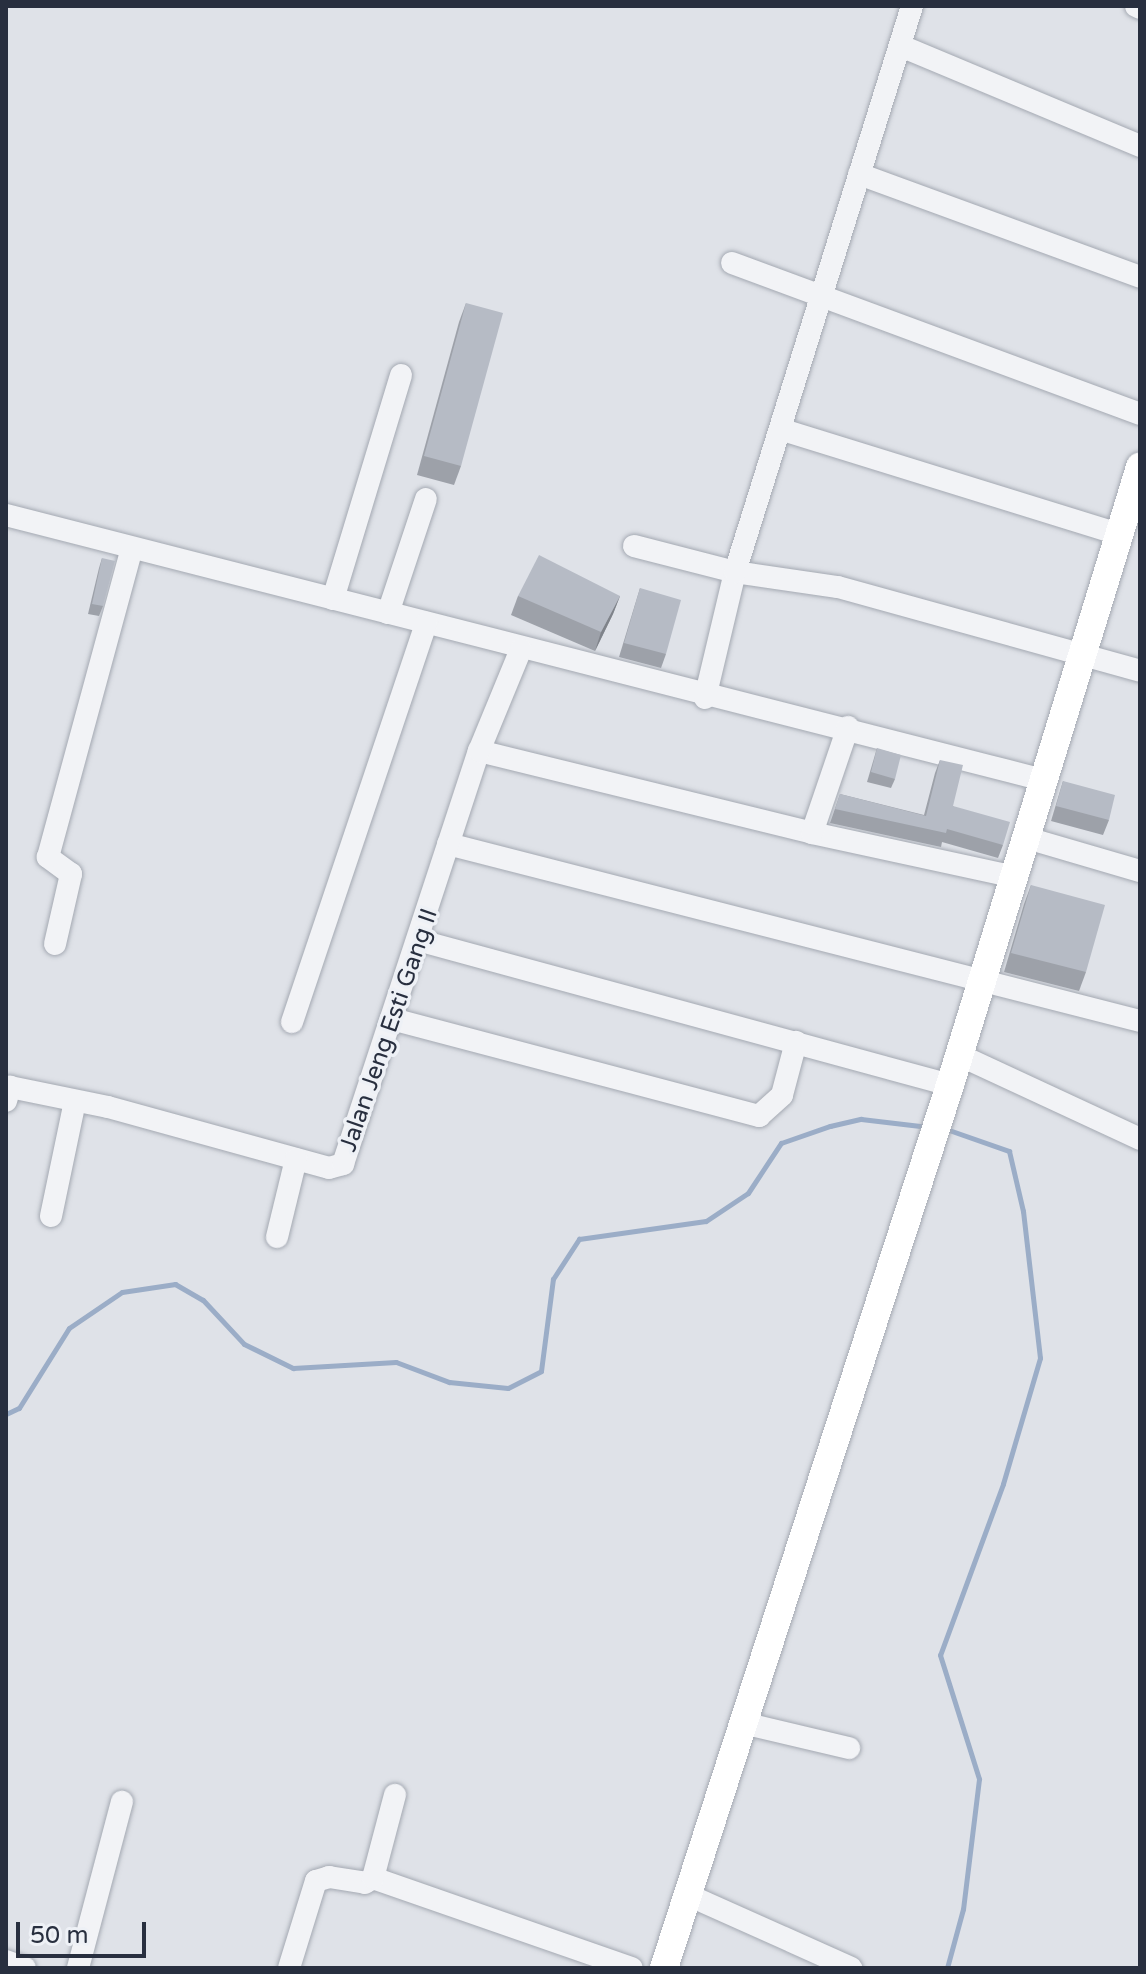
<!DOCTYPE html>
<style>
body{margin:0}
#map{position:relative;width:1146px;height:1974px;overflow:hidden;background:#dfe2e8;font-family:"Varela Round",sans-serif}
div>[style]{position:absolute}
.stream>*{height:5px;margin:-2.5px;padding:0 2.5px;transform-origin:2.5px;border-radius:2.5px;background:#9badc7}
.roads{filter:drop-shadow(0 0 2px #a4a9b2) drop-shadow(0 0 2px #a4a9b2)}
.minor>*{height:22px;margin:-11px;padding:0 11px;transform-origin:11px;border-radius:11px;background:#f2f3f6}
.major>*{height:28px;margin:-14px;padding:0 14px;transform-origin:14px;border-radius:14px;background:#fff}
.wall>*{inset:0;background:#9da1a9}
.shaded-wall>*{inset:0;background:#7f838a}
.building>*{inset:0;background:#b6bbc5}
span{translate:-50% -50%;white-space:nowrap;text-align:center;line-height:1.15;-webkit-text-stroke:7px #eef1f6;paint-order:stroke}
.street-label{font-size:24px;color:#282f3f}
.frame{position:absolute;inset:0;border:8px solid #282f3f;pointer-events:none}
.scale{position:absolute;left:16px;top:1922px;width:130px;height:36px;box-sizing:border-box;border:4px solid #282f3f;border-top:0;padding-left:10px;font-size:24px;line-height:28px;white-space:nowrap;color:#282f3f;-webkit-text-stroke:6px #eef1f6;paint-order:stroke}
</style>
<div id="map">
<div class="stream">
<div style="left:946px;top:1129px;width:67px;rotate:19.2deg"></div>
<div style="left:1009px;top:1151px;width:62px;rotate:76.9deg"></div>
<div style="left:1023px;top:1211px;width:148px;rotate:83.4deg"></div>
<div style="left:1040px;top:1358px;width:131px;rotate:106.4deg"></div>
<div style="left:1003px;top:1484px;width:182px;rotate:110.2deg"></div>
<div style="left:940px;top:1655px;width:130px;rotate:72.5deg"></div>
<div style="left:979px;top:1779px;width:131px;rotate:97deg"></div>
<div style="left:963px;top:1909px;width:61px;rotate:105.2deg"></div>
<div style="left:6px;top:1414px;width:14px;rotate:-25deg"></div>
<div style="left:19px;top:1408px;width:94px;rotate:-58deg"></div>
<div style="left:69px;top:1328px;width:64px;rotate:-34.2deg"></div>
<div style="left:122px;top:1292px;width:54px;rotate:-8.6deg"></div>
<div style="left:175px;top:1284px;width:32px;rotate:30deg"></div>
<div style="left:203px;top:1300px;width:60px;rotate:47deg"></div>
<div style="left:244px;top:1344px;width:55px;rotate:26.1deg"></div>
<div style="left:293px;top:1368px;width:103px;rotate:-3.3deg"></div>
<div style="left:396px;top:1362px;width:57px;rotate:20.7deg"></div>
<div style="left:449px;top:1382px;width:59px;rotate:5.8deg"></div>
<div style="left:508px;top:1388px;width:37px;rotate:-27deg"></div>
<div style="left:541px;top:1371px;width:93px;rotate:-82.6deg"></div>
<div style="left:553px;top:1279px;width:48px;rotate:-57deg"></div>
<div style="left:579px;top:1239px;width:128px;rotate:-8.1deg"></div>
<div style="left:706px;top:1221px;width:50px;rotate:-33.7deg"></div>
<div style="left:748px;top:1193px;width:60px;rotate:-56.6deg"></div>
<div style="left:781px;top:1143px;width:52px;rotate:-19.1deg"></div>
<div style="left:830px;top:1126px;width:32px;rotate:-13deg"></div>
<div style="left:861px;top:1119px;width:68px;rotate:6.7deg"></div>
</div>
<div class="roads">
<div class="minor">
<div style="left:1136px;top:6px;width:4px;rotate:27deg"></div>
<div style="left:901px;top:46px;width:259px;rotate:22.7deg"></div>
<div style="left:859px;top:174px;width:299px;rotate:20.1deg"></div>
<div style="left:732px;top:263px;width:435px;rotate:20.3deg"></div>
<div style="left:783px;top:430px;width:353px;rotate:17.2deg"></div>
<div style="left:6px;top:515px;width:1070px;rotate:14.33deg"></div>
<div style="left:634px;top:546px;width:104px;rotate:14.4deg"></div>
<div style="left:735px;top:572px;width:104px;rotate:8.3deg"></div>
<div style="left:838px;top:587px;width:313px;rotate:15.5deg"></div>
<div style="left:333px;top:599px;width:234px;rotate:-73.1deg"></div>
<div style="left:388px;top:613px;width:120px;rotate:-71.6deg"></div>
<div style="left:705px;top:698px;width:130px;rotate:-76.6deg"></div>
<div style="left:735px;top:572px;width:593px;rotate:-72.63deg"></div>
<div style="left:479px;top:751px;width:343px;rotate:13.8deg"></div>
<div style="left:812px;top:833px;width:208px;rotate:12.2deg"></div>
<div style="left:812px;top:833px;width:112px;rotate:-71.2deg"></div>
<div style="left:1027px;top:838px;width:118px;rotate:16.3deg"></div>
<div style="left:448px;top:844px;width:714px;rotate:14.35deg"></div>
<div style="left:421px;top:941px;width:548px;rotate:15.23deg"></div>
<div style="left:55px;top:944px;width:72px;rotate:-77.1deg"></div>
<div style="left:71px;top:874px;width:29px;rotate:-144deg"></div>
<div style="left:48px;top:857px;width:320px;rotate:-74.8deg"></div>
<div style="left:392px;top:1019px;width:380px;rotate:14.8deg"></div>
<div style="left:759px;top:1116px;width:31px;rotate:-42deg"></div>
<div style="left:782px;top:1095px;width:55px;rotate:-75.2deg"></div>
<div style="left:292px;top:1022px;width:421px;rotate:-71.4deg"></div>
<div style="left:957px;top:1054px;width:202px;rotate:24.9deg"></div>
<div style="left:6px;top:1101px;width:15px;rotate:-74deg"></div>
<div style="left:10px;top:1087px;width:100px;rotate:11.5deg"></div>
<div style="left:108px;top:1107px;width:229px;rotate:15.4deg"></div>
<div style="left:329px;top:1168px;width:15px;rotate:-16deg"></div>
<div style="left:343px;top:1164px;width:435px;rotate:-71.8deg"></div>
<div style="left:479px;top:751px;width:110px;rotate:-67.6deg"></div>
<div style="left:51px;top:1216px;width:117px;rotate:-78.2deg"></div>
<div style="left:277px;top:1237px;width:80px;rotate:-76.3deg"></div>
<div style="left:743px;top:1723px;width:109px;rotate:13.3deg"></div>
<div style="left:373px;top:1878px;width:274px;rotate:19.2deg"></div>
<div style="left:688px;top:1895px;width:179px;rotate:24.1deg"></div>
<div style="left:6px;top:1961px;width:20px;rotate:20deg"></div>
<div style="left:78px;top:1968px;width:172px;rotate:-75.2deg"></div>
<div style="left:289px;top:1968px;width:91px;rotate:-72.8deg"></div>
<div style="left:316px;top:1881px;width:14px;rotate:-17deg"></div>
<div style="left:329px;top:1877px;width:36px;rotate:9deg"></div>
<div style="left:365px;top:1883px;width:9px;rotate:-32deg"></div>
<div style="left:373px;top:1878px;width:86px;rotate:-75.2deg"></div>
</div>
<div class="major">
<div style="left:664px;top:1968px;width:928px;rotate:-72.05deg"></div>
<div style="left:950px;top:1085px;width:647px;rotate:-72.91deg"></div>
</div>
</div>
<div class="wall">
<div style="clip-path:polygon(466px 303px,461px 466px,454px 485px,417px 475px,459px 322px)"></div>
<div style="clip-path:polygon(102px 558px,103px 606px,99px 616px,88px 614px,99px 568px)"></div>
<div style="clip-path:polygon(640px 588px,666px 654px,661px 668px,619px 657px)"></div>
<div style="clip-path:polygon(518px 596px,620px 596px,613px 614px,595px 651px,511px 615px)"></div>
<div style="clip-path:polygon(877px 748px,895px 779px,891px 788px,867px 782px)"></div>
<div style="clip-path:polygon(940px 760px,953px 806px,1003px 845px,998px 858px,942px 842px,941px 847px,830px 823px,840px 794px,924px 815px,935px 773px)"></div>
<div style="clip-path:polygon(1063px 781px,1109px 820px,1103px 835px,1051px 821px)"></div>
<div style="clip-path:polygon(1031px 885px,1086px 972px,1079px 991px,1004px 972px,1024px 904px)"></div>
</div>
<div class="shaded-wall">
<div style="clip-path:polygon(620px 596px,613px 614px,595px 651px,601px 632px)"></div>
</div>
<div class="building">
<div style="clip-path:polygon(466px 303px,503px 313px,461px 466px,424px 456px)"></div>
<div style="clip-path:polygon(539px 555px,620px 596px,601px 632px,518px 596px)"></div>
<div style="clip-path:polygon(102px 558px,115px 561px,103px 606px,92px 604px)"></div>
<div style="clip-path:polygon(640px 588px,681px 600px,666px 654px,624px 643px)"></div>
<div style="clip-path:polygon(877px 748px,901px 755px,895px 779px,871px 772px)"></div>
<div style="clip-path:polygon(940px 760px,963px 765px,953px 806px,1010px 822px,1003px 845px,947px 829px,946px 833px,835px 809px,840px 794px,926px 816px)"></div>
<div style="clip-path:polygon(1063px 781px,1115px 795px,1109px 820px,1056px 806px)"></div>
<div style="clip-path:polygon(1031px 885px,1105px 905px,1086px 972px,1011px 953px)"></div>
</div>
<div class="street-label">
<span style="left:389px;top:1030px;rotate:-71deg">Jalan Jeng Esti Gang II</span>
</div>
<div class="frame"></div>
<div class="scale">50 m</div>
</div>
